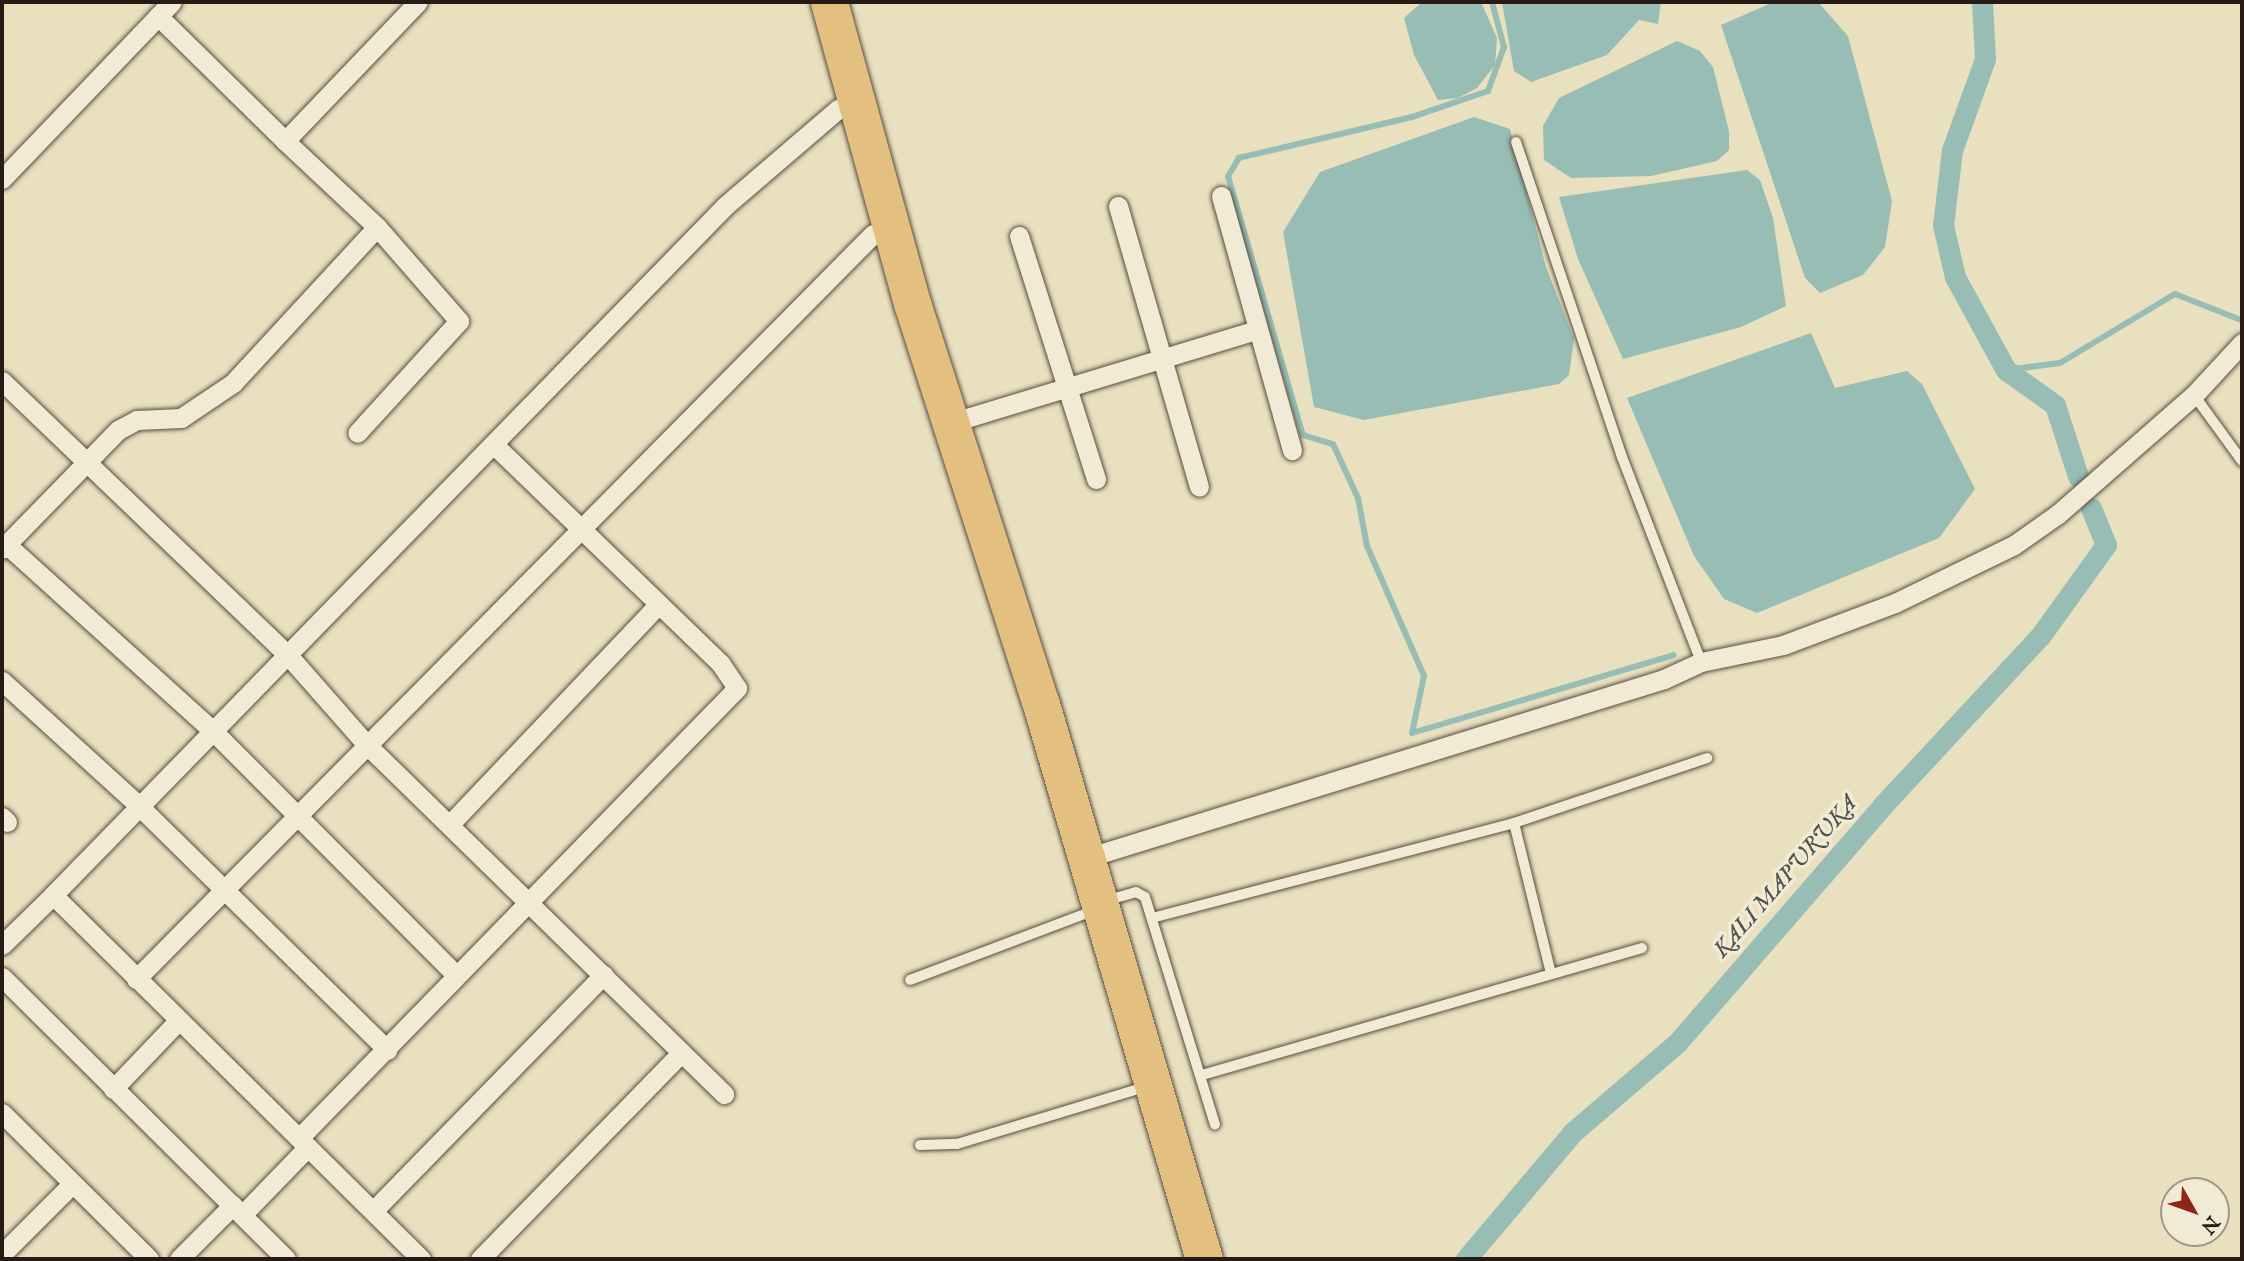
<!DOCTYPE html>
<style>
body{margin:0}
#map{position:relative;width:2244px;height:1261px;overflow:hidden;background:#e9e0bf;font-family:"IM FELL English",serif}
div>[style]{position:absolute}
.water>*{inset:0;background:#97bdb5}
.stream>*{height:6px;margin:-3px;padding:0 3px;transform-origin:3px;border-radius:3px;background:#97bdb5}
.canal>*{height:21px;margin:-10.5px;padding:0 10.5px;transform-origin:10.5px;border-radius:10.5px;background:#97bdb5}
.roads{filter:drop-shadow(0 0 2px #584c3f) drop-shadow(0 0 2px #584c3f)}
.lane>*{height:10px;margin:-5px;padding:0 5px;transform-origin:5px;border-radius:5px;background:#f1ebd5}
.street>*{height:19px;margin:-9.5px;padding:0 9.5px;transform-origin:9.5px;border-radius:9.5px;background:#f1ebd5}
.highway>*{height:37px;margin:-18.5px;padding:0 18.5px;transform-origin:18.5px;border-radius:18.5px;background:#e4c080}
span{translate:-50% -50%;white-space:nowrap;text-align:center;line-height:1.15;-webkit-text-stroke:7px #f1ebd5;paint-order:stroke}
.water-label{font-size:23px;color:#4f534c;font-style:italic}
.frame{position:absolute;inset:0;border:4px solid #281a14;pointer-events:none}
.north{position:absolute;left:2160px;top:1177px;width:70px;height:70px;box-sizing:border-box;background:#f1ebd5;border:2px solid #a19788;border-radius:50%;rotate:130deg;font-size:19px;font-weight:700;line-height:28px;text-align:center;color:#281a14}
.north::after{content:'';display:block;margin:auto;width:24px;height:32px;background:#8f2418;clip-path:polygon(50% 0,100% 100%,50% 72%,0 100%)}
</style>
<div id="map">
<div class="water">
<div style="clip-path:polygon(1422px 2px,1481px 2px,1497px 38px,1495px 65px,1477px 88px,1458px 98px,1438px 100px,1414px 55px,1404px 18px)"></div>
<div style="clip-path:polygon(1502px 2px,1661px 2px,1658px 24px,1639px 20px,1607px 55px,1531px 82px,1514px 71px)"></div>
<div style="clip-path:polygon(1774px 2px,1818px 2px,1848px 36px,1892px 201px,1885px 247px,1863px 275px,1820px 293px,1805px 278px,1721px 25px)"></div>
<div style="clip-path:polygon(1677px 41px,1700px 51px,1713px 67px,1729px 131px,1729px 150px,1717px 161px,1651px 176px,1571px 178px,1544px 160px,1543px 126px,1559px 98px)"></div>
<div style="clip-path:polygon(1474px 117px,1510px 129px,1546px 267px,1574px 339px,1569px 375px,1559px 384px,1364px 420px,1314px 407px,1283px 232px,1320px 172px)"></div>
<div style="clip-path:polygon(1747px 170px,1760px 180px,1773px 218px,1786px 306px,1741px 327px,1623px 359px,1578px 259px,1559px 197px)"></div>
<div style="clip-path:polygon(1811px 333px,1835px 388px,1907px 371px,1922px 384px,1975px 489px,1939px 538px,1757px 613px,1724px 599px,1694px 556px,1627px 398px)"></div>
</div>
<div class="stream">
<div style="left:1492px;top:2px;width:47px;rotate:75.1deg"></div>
<div style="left:1504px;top:47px;width:47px;rotate:110deg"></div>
<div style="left:1488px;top:91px;width:80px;rotate:161.1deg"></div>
<div style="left:1412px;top:117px;width:178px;rotate:166.7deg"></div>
<div style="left:1239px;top:158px;width:21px;rotate:121deg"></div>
<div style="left:1228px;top:176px;width:270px;rotate:73.9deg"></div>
<div style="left:1303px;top:435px;width:31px;rotate:17deg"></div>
<div style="left:1333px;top:444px;width:60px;rotate:65.2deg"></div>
<div style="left:1358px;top:498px;width:49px;rotate:79.4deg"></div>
<div style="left:1367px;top:546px;width:142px;rotate:66.3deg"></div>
<div style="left:1424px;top:676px;width:58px;rotate:101.9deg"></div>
<div style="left:1412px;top:733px;width:273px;rotate:-16.6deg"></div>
<div style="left:2006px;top:370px;width:54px;rotate:-7.4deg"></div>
<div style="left:2060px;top:363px;width:134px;rotate:-31deg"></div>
<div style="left:2175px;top:294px;width:71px;rotate:21.5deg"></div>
</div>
<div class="canal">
<div style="left:1982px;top:2px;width:57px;rotate:87deg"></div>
<div style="left:1985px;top:59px;width:97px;rotate:109.9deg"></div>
<div style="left:1952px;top:150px;width:76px;rotate:96.8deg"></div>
<div style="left:1943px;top:225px;width:53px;rotate:77deg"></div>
<div style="left:1955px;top:277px;width:106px;rotate:61.3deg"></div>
<div style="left:2006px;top:370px;width:60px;rotate:35.5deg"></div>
<div style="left:2055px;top:405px;width:75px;rotate:72.1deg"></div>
<div style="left:1466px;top:1259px;width:166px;rotate:-49.9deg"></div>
<div style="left:1573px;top:1132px;width:138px;rotate:-40.6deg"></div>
<div style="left:1678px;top:1042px;width:313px;rotate:-49.1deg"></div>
<div style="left:1883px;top:805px;width:232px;rotate:-47.1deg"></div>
<div style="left:2041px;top:635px;width:111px;rotate:-54.2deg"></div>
<div style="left:2106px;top:545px;width:40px;rotate:-112deg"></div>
</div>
<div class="roads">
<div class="lane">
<div style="left:1516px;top:142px;width:332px;rotate:71.4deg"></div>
<div style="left:1622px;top:457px;width:220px;rotate:68.9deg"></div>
<div style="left:2194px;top:395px;width:82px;rotate:54deg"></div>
<div style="left:1514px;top:823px;width:155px;rotate:76.2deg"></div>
<div style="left:1105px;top:901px;width:32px;rotate:-16deg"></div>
<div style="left:1136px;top:892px;width:10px;rotate:29deg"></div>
<div style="left:1145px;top:897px;width:238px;rotate:72.9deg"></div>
<div style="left:1152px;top:918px;width:374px;rotate:-14.7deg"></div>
<div style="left:1514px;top:823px;width:204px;rotate:-18.6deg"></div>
<div style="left:910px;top:980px;width:184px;rotate:-20.7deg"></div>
<div style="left:1202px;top:1075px;width:458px;rotate:-16.1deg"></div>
<div style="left:920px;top:1145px;width:37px;rotate:-2deg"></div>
<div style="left:957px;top:1144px;width:186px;rotate:-16.9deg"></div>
</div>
<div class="street">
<div style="left:158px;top:16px;width:178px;rotate:44.5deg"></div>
<div style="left:2px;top:179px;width:245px;rotate:-46.2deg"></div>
<div style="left:1221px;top:196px;width:264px;rotate:74.4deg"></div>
<div style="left:1118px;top:206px;width:292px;rotate:73.9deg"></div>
<div style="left:377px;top:227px;width:126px;rotate:-136.9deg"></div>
<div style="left:285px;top:141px;width:192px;rotate:-46.3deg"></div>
<div style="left:1019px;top:236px;width:255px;rotate:72.4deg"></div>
<div style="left:2px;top:381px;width:395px;rotate:43.8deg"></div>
<div style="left:287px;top:654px;width:120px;rotate:48.7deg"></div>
<div style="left:366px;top:744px;width:501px;rotate:44.35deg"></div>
<div style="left:950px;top:423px;width:320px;rotate:-16.9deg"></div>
<div style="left:6px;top:544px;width:278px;rotate:42.1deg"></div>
<div style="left:212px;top:730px;width:346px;rotate:45.1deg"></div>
<div style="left:2px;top:549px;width:166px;rotate:-45.7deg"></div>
<div style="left:118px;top:430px;width:21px;rotate:-28deg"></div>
<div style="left:137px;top:420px;width:44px;rotate:-2.6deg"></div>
<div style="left:181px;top:418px;width:63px;rotate:-33.9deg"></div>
<div style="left:233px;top:383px;width:212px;rotate:-47.3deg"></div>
<div style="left:377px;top:227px;width:125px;rotate:48.9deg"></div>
<div style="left:459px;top:321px;width:151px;rotate:132.3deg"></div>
<div style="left:2px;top:681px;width:183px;rotate:42.3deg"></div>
<div style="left:137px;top:804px;width:351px;rotate:44.5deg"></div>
<div style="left:2px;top:817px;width:7px;rotate:45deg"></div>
<div style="left:451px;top:823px;width:302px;rotate:-46.5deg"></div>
<div style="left:1083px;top:859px;width:608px;rotate:-17.21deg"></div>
<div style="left:1664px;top:679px;width:41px;rotate:-24.7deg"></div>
<div style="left:1701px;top:662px;width:84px;rotate:-11.7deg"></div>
<div style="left:1783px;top:645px;width:120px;rotate:-20.6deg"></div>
<div style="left:1895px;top:603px;width:132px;rotate:-26deg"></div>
<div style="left:2014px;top:545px;width:54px;rotate:-35.2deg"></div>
<div style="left:2058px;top:514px;width:181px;rotate:-41.2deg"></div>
<div style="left:2194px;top:395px;width:71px;rotate:-47.3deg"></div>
<div style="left:53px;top:895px;width:964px;rotate:-45.71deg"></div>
<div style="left:726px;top:205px;width:148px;rotate:-40.6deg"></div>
<div style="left:2px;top:945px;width:71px;rotate:-44.4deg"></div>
<div style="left:53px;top:895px;width:518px;rotate:44.69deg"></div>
<div style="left:2px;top:977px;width:400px;rotate:44.8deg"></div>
<div style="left:136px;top:979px;width:1048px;rotate:-45.31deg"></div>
<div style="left:113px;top:1089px;width:95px;rotate:-46.3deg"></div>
<div style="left:2px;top:1113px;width:207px;rotate:44.8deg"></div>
<div style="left:299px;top:1138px;width:628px;rotate:-45.77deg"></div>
<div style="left:737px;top:688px;width:30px;rotate:-124deg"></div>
<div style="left:720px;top:663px;width:314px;rotate:-136deg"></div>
<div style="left:373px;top:1211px;width:330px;rotate:-45.7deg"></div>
<div style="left:243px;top:1214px;width:93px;rotate:-45.9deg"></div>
<div style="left:2px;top:1254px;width:100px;rotate:-45deg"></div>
<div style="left:179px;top:1259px;width:76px;rotate:-45deg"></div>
<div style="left:480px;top:1259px;width:288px;rotate:-45.7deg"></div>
</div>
<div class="highway">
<div style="left:829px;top:2px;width:315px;rotate:74.6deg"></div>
<div style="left:913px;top:306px;width:418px;rotate:72.2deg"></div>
<div style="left:1041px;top:704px;width:578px;rotate:73.63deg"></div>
</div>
</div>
<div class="water-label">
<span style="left:1786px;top:877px;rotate:-49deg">KALI MAPURUKA</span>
</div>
<div class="frame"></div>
<div class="north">N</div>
</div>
